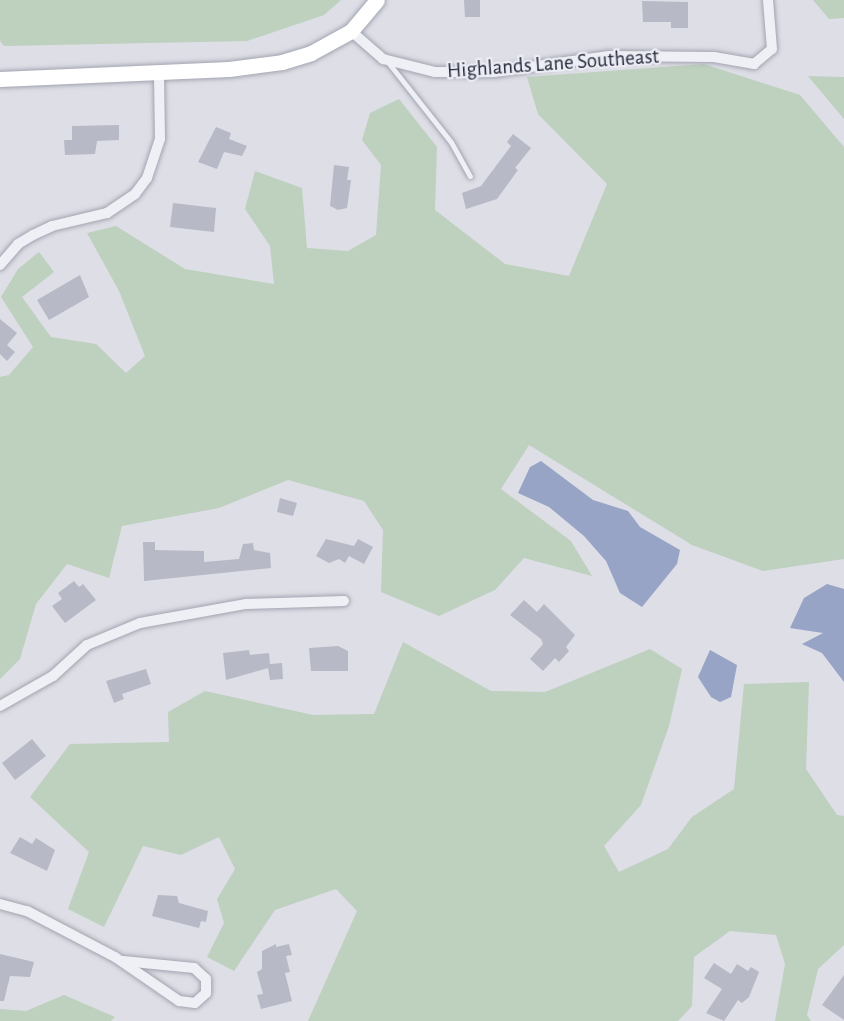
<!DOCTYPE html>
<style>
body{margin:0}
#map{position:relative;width:844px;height:1021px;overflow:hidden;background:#dddee6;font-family:"Alegreya Sans",sans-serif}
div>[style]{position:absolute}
.green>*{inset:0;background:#bed0be}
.water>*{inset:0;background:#97a4c6}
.building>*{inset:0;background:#b7b9c6}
.roads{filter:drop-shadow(0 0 2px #a2a4b0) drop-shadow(0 0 2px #a2a4b0)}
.lane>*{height:5px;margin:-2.5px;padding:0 2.5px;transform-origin:2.5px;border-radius:2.5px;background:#eff0f5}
.street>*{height:10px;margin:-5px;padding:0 5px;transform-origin:5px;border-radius:5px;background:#eff0f5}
.secondary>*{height:15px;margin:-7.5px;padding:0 7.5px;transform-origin:7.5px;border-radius:7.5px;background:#fff}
span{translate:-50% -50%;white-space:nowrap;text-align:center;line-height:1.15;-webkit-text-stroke:4.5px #ecedf4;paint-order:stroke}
.street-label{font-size:21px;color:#262a3c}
</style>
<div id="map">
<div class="green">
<div style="clip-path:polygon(0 0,341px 0,324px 15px,247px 41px,4px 46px,0 41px)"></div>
<div style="clip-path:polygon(813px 0,844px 0,844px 18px,829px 19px)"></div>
<div style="clip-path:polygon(704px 64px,800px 95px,844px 147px,844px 559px,763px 571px,692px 545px,529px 445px,501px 489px,571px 541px,592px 576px,524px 558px,495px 590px,439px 616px,381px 592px,383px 530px,364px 501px,288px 480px,219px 508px,122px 526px,109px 578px,67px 564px,36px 604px,20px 659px,0 679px,0 377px,9px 375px,33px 347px,1px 297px,18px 269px,39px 252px,54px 272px,22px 297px,51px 337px,96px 344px,126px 373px,145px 356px,119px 291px,87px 233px,116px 226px,185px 269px,274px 284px,270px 246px,245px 209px,255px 171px,302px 188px,307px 248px,348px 251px,376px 235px,381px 165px,362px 140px,370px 113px,399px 99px,437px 147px,435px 210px,505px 264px,569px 276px,607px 184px,538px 114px,527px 77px)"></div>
<div style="clip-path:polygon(808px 76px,844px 77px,844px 119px)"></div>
<div style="clip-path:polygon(403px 642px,491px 691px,545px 692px,650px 649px,682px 669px,669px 726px,641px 805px,604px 846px,619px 872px,668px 849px,692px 817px,734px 789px,744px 684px,809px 682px,806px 769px,837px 815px,844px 816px,844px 945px,818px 969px,807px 1015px,811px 1021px,775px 1021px,785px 964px,776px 935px,730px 931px,694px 957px,692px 1006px,678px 1021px,308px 1021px,357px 911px,336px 889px,275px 910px,234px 971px,207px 957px,224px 923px,217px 899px,235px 869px,219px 837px,181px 855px,143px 846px,104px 927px,68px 909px,89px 852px,30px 797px,70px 744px,169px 742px,168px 712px,205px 691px,313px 715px,374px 714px)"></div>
<div style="clip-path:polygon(64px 995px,115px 1017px,111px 1021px,0 1021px,0 1009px,26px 1011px)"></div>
</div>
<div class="water">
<div style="clip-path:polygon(541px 461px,593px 500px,628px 511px,640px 527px,680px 550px,677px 564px,642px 607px,620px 593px,606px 561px,584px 536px,549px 507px,518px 493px,530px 467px)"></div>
<div style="clip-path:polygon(827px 584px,844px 589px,844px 682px,822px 653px,802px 644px,823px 633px,790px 628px,804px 598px)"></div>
<div style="clip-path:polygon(710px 650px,737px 665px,731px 697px,720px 702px,711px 697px,698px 677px)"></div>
</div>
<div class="building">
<div style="clip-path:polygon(464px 0,480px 0,480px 17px,465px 17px)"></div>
<div style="clip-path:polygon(642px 1px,688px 2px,688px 28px,671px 28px,671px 22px,643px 22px)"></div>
<div style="clip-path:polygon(119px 125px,119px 140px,97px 141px,95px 154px,65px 155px,64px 140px,72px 140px,72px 126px)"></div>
<div style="clip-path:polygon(216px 127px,231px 133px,229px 139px,247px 146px,242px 156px,224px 152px,217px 169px,198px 162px)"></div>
<div style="clip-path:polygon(513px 134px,531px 148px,515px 168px,518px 170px,497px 199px,466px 209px,462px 193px,481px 186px,511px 146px,507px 142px)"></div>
<div style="clip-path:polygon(334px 165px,349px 167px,347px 180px,351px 180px,347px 208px,338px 210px,330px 206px)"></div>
<div style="clip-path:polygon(173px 203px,216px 208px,214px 232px,170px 227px)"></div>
<div style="clip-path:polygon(80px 275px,89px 297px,49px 320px,37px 300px)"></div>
<div style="clip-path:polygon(0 319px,17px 333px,7px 345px,15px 352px,7px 361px,0 354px)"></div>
<div style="clip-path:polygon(280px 498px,297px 503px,293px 516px,277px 512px)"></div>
<div style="clip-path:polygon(326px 539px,354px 546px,358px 539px,373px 547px,364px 564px,349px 556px,345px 563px,339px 559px,329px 563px,316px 556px)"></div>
<div style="clip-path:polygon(143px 542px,155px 542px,155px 550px,204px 551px,204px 562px,239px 559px,243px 544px,253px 543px,254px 550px,270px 553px,271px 568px,144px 581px)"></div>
<div style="clip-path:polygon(74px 581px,79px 587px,83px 584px,96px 600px,65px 623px,52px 606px,62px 599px,58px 593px)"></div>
<div style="clip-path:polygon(524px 600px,537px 612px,544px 604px,575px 635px,566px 647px,569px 651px,559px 662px,555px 658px,543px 671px,530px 659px,543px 644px,541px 639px,510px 615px)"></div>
<div style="clip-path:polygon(338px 646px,348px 651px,348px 671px,311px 671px,309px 648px)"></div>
<div style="clip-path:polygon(249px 650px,250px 655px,269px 653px,270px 664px,282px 663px,283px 679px,270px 680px,268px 668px,226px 680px,223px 653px)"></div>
<div style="clip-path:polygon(146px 669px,151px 684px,122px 694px,124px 699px,114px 703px,106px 681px)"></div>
<div style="clip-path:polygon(32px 739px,46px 756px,15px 780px,2px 763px)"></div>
<div style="clip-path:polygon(20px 837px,32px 844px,36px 838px,55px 850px,47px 871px,10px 853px)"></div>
<div style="clip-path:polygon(158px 895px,177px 896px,179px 903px,208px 911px,206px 922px,201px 921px,199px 928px,152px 916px)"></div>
<div style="clip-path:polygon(276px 944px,276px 947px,289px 944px,292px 955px,286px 956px,290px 972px,285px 973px,292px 1001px,261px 1009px,257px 995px,263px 994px,257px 972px,262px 969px,262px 951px)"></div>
<div style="clip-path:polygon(0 954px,34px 962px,30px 977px,10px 976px,4px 1001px,0 1001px)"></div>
<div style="clip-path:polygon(714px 963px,731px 974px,737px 964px,748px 971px,751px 967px,759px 972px,749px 997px,742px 1003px,738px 1000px,724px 1021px,706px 1013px,722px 989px,704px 978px)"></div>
<div style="clip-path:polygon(844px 975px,844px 1020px,822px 1005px)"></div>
</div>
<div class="roads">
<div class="lane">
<div style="left:387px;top:61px;width:103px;rotate:51.7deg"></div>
<div style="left:451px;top:142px;width:39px;rotate:61deg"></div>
</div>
<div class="street">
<div style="left:351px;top:31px;width:43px;rotate:41.2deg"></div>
<div style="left:383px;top:59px;width:54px;rotate:14deg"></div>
<div style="left:435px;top:72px;width:59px"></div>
<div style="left:494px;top:72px;width:116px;rotate:-7.9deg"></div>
<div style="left:609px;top:56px;width:105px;rotate:0.5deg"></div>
<div style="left:714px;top:57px;width:41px;rotate:9.9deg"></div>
<div style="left:754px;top:64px;width:23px;rotate:-40deg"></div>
<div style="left:772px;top:49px;width:49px;rotate:-94.7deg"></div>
<div style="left:0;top:265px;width:28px;rotate:-49deg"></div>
<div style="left:18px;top:244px;width:17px;rotate:-31deg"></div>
<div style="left:33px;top:235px;width:21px;rotate:-25deg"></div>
<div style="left:52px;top:226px;width:57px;rotate:-13.3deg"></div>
<div style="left:107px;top:213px;width:34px;rotate:-34deg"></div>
<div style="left:135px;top:194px;width:20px;rotate:-53deg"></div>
<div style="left:147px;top:178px;width:41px;rotate:-71.6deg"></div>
<div style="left:160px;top:139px;width:67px;rotate:-90.9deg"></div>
<div style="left:0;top:706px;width:61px;rotate:-29.5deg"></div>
<div style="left:53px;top:676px;width:46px;rotate:-42.4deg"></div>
<div style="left:87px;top:645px;width:57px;rotate:-22.5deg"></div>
<div style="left:140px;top:623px;width:108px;rotate:-10.2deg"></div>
<div style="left:246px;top:604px;width:98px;rotate:-1.8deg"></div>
<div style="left:0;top:904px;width:28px;rotate:15deg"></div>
<div style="left:27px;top:911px;width:99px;rotate:27.6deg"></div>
<div style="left:115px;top:957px;width:78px;rotate:34.5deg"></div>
<div style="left:179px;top:1001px;width:16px;rotate:7deg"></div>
<div style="left:195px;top:1003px;width:15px;rotate:-42deg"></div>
<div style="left:206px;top:993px;width:14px;rotate:-90deg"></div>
<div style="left:206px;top:979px;width:16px;rotate:-137deg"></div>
<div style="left:194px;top:968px;width:71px;rotate:-174.4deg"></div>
</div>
<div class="secondary">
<div style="left:0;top:79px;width:229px;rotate:-2.5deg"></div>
<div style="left:229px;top:69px;width:53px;rotate:-7.5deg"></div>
<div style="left:282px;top:62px;width:30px;rotate:-17deg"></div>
<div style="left:311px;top:53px;width:46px;rotate:-28.8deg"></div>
<div style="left:351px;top:31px;width:40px;rotate:-50deg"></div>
</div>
</div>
<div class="street-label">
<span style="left:553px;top:64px;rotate:-4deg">Highlands Lane Southeast</span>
</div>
</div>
